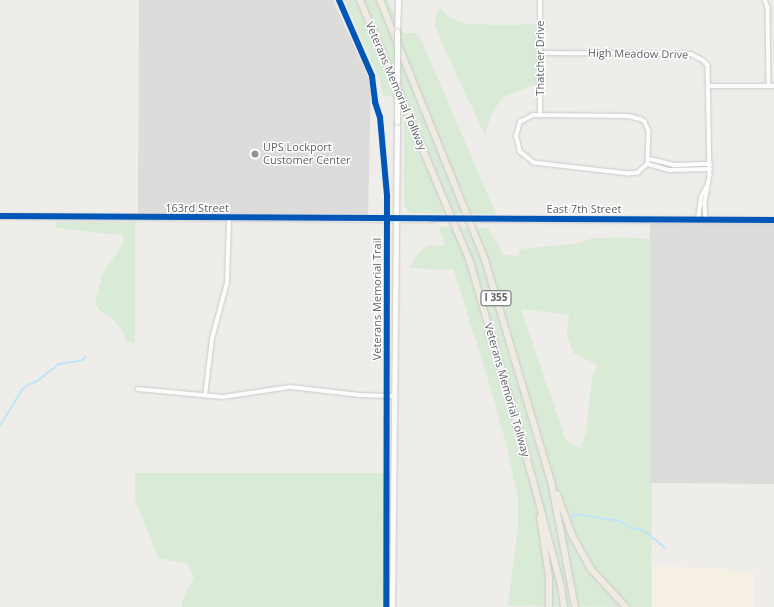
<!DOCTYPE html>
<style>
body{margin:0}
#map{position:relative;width:774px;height:607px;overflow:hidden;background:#eeedea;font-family:"Open Sans",sans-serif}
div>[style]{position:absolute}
.commercial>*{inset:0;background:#f6f1e4}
.industrial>*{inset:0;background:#dedcda}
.green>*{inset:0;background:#d9ead6}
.stream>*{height:1.5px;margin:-0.75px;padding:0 0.75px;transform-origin:0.75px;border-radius:0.75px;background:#bfe4f7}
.roads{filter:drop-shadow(0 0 1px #c9c9c9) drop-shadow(0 0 1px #c9c9c9)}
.minor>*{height:3.5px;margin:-1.75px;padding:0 1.75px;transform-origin:1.75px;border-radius:1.75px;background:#fcfcfc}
.tertiary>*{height:4.5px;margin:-2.25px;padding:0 2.25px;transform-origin:2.25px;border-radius:2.25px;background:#fcfcfc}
.motorway>*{height:6px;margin:-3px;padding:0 3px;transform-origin:3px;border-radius:3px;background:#f0ebe2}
.bridges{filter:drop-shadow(0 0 1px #c9c9c9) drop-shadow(0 0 1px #c9c9c9)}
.tertiary-bridge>*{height:4.5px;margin:-2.25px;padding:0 2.25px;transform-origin:2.25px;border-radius:2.25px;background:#fcfcfc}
.cycleway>*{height:6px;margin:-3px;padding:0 3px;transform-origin:3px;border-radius:3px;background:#0057b8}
.dots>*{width:11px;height:11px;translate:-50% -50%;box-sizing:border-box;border:2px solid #fff;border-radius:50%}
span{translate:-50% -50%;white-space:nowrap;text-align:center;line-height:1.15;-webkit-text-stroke:3px #fff;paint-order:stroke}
.shield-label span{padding:1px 3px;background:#fff;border:1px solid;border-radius:3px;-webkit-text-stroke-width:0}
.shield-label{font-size:10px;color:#5f6367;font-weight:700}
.street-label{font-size:11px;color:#5f6367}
.poi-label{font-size:11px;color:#5f6367}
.left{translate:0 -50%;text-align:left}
</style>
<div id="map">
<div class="commercial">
<div style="clip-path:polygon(652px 566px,721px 568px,735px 572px,754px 572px,754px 607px,652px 607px)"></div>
</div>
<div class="industrial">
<div style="clip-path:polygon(139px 0,333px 0,371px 83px,368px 215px,138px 214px)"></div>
<div style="clip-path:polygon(650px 223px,774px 224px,774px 484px,650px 483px)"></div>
</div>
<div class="green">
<div style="clip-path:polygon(344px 0,388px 0,403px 33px,415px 33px,420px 37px,496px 214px,412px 213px,408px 211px,404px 206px,404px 118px,392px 96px,382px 96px,381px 83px)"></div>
<div style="clip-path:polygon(441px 8px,449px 17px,467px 24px,506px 25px,537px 24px,537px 84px,503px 97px,491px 115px,485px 136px,435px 27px,436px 15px)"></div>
<div style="clip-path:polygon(56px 222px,135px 222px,135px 344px,127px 342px,123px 331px,112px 318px,98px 309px,95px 302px,104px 271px,125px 241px,121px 235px,55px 228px)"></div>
<div style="clip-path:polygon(evenodd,439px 227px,488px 228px,504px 255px,518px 256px,521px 249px,580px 243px,589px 239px,617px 237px,650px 239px,650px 483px,652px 483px,651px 607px,508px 606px,518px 528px,518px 497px,506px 444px,486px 373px,453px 268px,447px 270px,410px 268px,417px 254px,428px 245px,445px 246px,439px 227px,521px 309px,569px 315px,567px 334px,573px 353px,598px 365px,592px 377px,586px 433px,581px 448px,570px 444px,565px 438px,521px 309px)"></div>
<div style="clip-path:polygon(135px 473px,385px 473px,386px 571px,382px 607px,182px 607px,183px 598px,194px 579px,188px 564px,158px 558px,135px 499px)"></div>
</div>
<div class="stream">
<div style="left:0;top:426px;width:42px;rotate:-58.6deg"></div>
<div style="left:22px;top:390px;width:9px;rotate:-41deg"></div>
<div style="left:29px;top:384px;width:7px;rotate:-16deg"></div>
<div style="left:36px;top:382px;width:29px;rotate:-38deg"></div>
<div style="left:59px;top:364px;width:24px;rotate:-9deg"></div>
<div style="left:83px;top:360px;width:4px;rotate:-56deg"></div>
<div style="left:572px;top:518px;width:4px;rotate:-56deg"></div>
<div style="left:574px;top:515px;width:8px"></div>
<div style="left:582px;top:515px;width:38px;rotate:9deg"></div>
<div style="left:620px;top:521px;width:13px;rotate:32deg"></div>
<div style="left:631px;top:528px;width:12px;rotate:9deg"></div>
<div style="left:643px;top:530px;width:28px;rotate:38deg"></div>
</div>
<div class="roads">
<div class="minor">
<div style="left:765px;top:0;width:8px;rotate:67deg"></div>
<div style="left:768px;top:7px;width:79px;rotate:89.3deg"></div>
<div style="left:540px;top:53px;width:151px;rotate:0.4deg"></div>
<div style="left:691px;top:54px;width:13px;rotate:27deg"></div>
<div style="left:703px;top:60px;width:7px;rotate:45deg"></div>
<div style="left:708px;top:65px;width:110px;rotate:89deg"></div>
<div style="left:710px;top:175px;width:29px;rotate:100deg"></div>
<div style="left:705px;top:204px;width:15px;rotate:86deg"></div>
<div style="left:709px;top:86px;width:65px"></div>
<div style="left:533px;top:115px;width:95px;rotate:0.6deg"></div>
<div style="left:628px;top:116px;width:13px;rotate:13deg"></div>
<div style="left:641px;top:119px;width:5px;rotate:37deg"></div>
<div style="left:645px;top:122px;width:10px;rotate:66deg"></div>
<div style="left:649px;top:131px;width:33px;rotate:92deg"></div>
<div style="left:648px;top:164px;width:13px;rotate:138deg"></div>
<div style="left:638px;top:173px;width:9px;rotate:174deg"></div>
<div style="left:629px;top:174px;width:96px;rotate:-173.4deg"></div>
<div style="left:534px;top:163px;width:18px;rotate:-142deg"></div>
<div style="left:520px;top:152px;width:16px;rotate:-104deg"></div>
<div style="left:516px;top:136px;width:15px;rotate:-74deg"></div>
<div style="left:520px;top:122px;width:15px;rotate:-28deg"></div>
<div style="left:540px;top:116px;width:116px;rotate:-90deg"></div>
<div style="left:650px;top:159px;width:25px;rotate:14deg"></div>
<div style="left:674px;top:165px;width:36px;rotate:-2deg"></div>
<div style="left:648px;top:164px;width:22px;rotate:16deg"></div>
<div style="left:669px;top:170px;width:41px;rotate:-1.4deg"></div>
<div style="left:698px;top:219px;width:22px;rotate:-82deg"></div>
<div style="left:701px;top:197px;width:13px;rotate:-61deg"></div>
<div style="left:138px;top:389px;width:85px;rotate:5.4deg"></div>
<div style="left:223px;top:397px;width:69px;rotate:-8.4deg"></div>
<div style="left:291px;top:387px;width:69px;rotate:6.6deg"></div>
<div style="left:360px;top:395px;width:34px;rotate:2deg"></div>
<div style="left:205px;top:396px;width:57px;rotate:-83deg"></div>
<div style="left:212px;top:339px;width:58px;rotate:-75deg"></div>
<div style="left:227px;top:283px;width:65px;rotate:-88.2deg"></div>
</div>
<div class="tertiary">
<div style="left:397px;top:32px;width:32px;rotate:-88deg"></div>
<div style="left:0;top:216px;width:432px;rotate:0.4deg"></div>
<div style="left:482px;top:219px;width:292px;rotate:0.2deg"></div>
<div style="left:392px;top:607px;width:485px;rotate:-89.4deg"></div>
</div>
<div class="motorway">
<div style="left:360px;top:0;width:284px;rotate:67.2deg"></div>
<div style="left:470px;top:262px;width:231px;rotate:73.9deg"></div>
<div style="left:534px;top:484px;width:106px;rotate:75.2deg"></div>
<div style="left:561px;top:586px;width:21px;rotate:82deg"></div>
<div style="left:380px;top:0;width:280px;rotate:68deg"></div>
<div style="left:485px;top:260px;width:231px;rotate:73.4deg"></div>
<div style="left:551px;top:481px;width:128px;rotate:79.2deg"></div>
<div style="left:557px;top:494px;width:44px;rotate:69.9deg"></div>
<div style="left:572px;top:535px;width:38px;rotate:61deg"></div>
<div style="left:590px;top:568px;width:53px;rotate:47.3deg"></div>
<div style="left:540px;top:517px;width:61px;rotate:81.5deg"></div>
<div style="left:549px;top:577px;width:30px;rotate:90deg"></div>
</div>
</div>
<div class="bridges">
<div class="tertiary-bridge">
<div style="left:397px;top:122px;width:90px;rotate:-90deg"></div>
<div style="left:432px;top:219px;width:50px"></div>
</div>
</div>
<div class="cycleway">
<div style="left:339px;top:0;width:83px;rotate:66.5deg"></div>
<div style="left:372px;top:76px;width:26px;rotate:83deg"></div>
<div style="left:375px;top:102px;width:16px;rotate:72deg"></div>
<div style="left:380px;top:117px;width:79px;rotate:84.9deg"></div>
<div style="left:387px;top:196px;width:411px;rotate:90.1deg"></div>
<div style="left:0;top:216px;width:774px;rotate:0.3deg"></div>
</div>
<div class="dots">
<div style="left:255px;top:154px;background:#919395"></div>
</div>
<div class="shield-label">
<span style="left:496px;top:298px">I 355</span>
</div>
<div class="street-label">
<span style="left:638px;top:54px;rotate:1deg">High Meadow Drive</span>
<span style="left:540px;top:58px;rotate:-90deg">Thatcher Drive</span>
<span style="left:396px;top:86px;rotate:67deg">Veterans Memorial Tollway</span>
<span style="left:197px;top:208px">163rd Street</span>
<span style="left:584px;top:209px">East 7th Street</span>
<span style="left:377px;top:299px;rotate:-90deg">Veterans Memorial Trail</span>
<span style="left:507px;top:390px;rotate:74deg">Veterans Memorial Tollway</span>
</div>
<div class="poi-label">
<span class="left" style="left:263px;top:154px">UPS Lockport<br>Customer Center</span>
</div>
</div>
